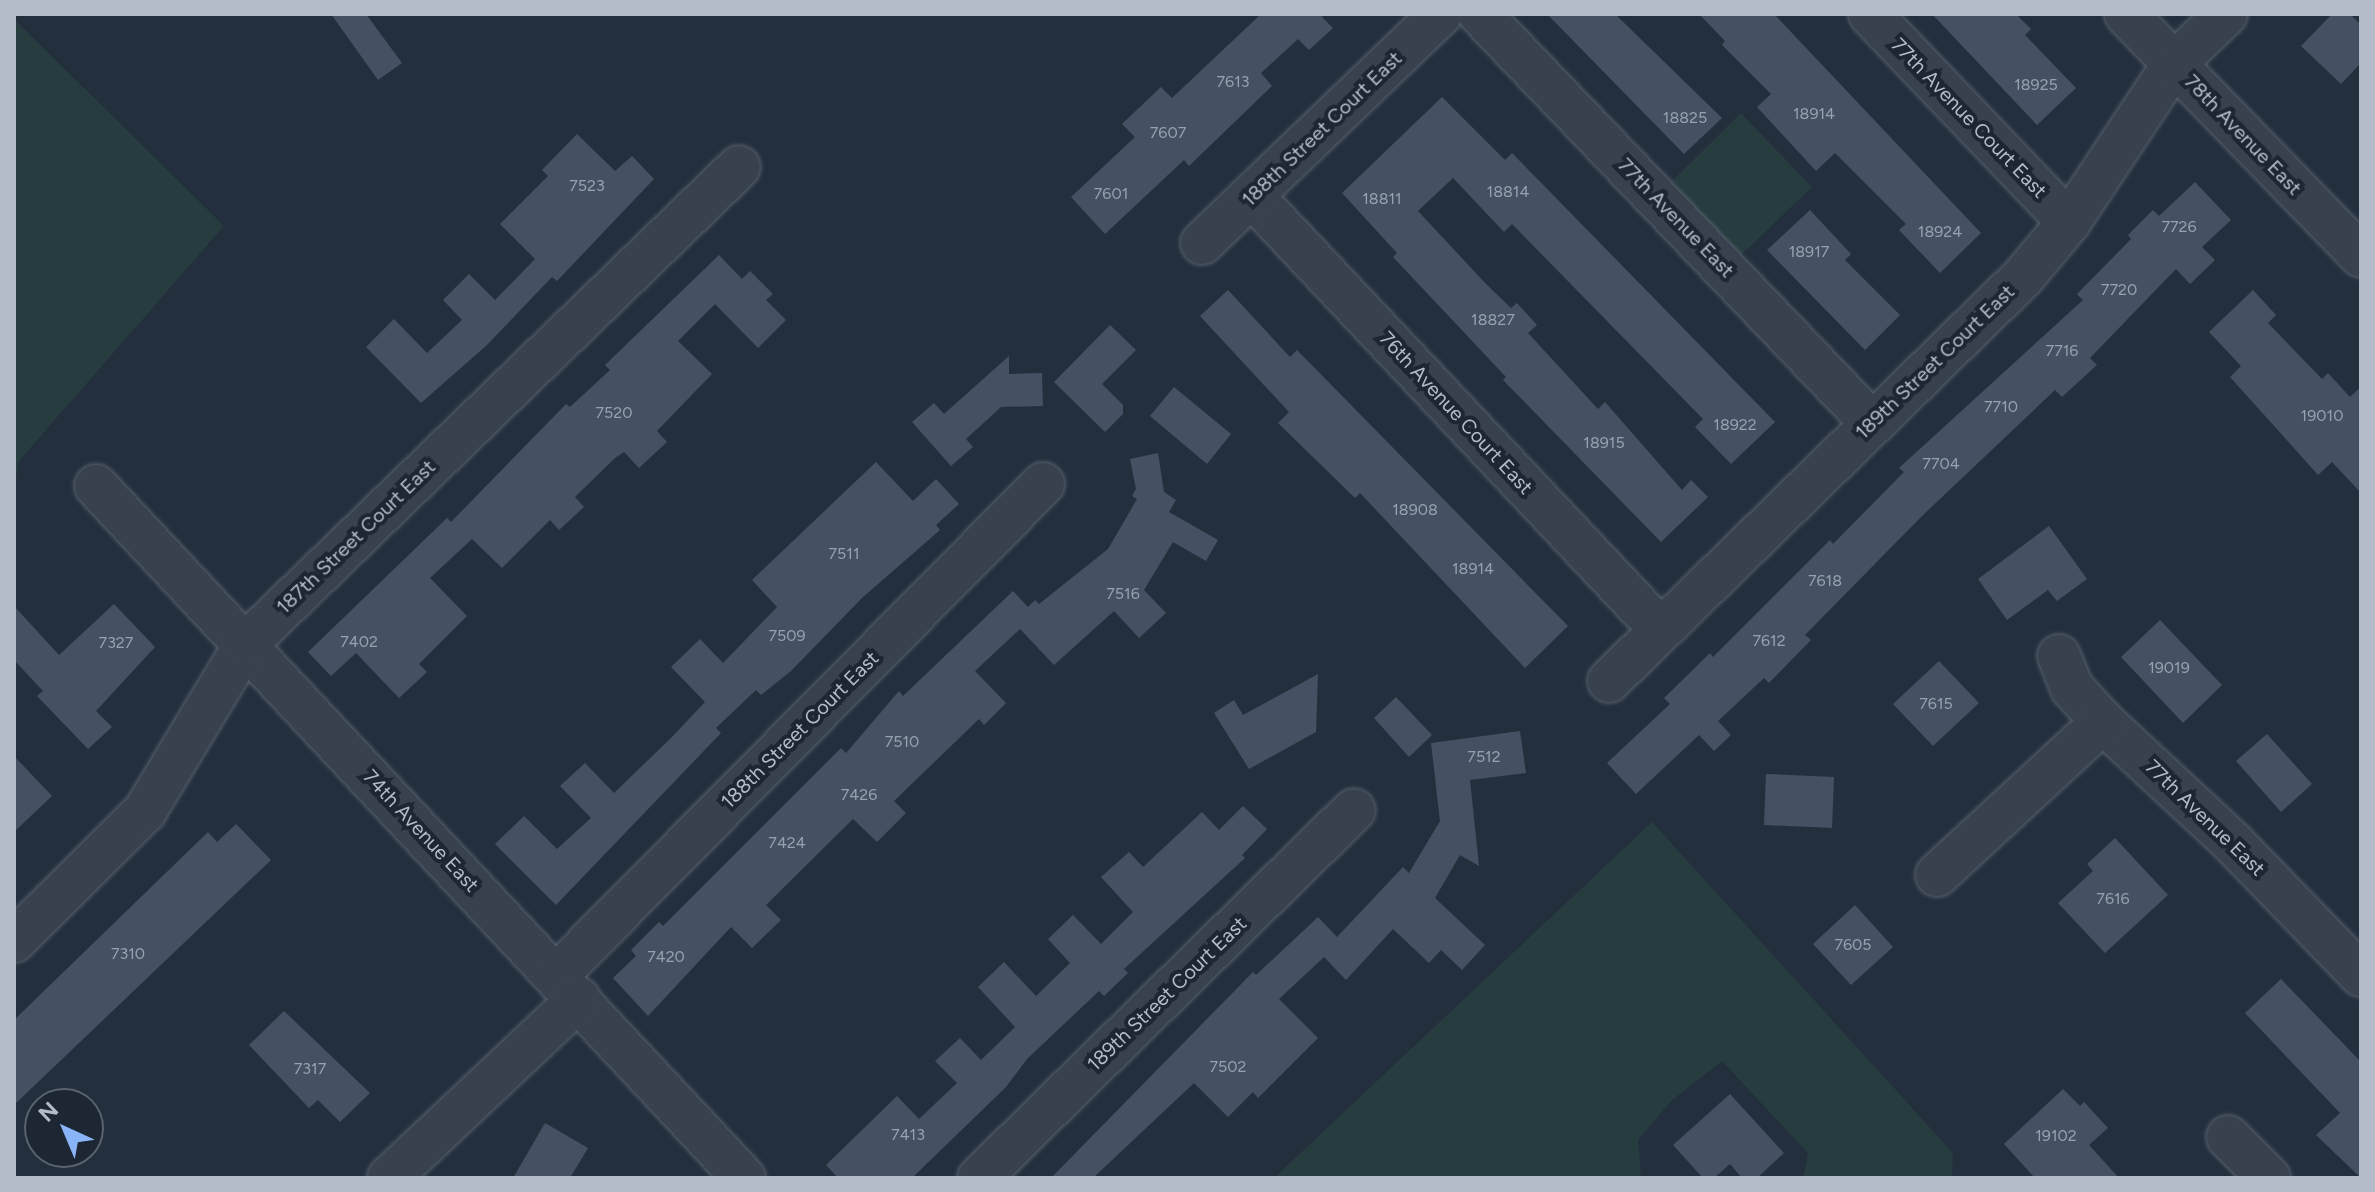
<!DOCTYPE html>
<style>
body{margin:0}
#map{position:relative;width:2375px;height:1192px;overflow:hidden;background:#242f3e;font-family:Figtree,sans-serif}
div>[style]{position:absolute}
.green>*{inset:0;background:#263c3f}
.building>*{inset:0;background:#455162}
.roads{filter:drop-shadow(0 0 2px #565f6c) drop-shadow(0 0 2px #565f6c)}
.minor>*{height:42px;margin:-21px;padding:0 21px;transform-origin:21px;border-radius:21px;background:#38414e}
span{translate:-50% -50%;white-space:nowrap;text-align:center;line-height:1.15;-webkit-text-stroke:8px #1d2633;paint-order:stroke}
.number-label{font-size:16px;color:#98a1af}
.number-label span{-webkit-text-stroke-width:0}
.street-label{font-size:20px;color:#b4bcc9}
.frame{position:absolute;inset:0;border:16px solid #b4bcc9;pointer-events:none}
.north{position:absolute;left:24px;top:1088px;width:80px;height:80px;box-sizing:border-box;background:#1d2633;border:2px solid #59626f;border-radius:50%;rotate:316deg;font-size:22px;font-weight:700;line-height:32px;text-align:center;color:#b4bcc9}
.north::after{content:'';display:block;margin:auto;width:28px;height:36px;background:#8ab4f8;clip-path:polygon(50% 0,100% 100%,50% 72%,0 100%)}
</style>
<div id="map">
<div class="green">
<div style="clip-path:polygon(14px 19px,224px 226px,18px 462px,14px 501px)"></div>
<div style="clip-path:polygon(1741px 113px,1812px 187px,1741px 255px,1670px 183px)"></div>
<div style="clip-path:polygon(1652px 822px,1953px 1153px,1952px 1178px,1803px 1178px,1808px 1153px,1722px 1061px,1672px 1100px,1638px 1140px,1641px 1178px,1274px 1178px)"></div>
</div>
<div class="building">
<div style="clip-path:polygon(331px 14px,366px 14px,402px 63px,378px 80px)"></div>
<div style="clip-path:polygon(1261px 14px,1325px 14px,1322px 17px,1333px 28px,1309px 50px,1298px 39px,1261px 73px,1272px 86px,1189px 166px,1184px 160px,1105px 234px,1071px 197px,1135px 137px,1122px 124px,1161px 87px,1172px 98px)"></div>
<div style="clip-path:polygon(1547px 14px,1615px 14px,1722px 118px,1684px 154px)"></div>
<div style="clip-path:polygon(1699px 14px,1774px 14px,1981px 233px,1940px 273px,1899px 230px,1906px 224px,1835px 153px,1816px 171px,1757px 107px,1771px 94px,1722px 45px,1725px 41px)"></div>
<div style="clip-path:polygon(1932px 14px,2016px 14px,2031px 29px,2025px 35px,2076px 88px,2037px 125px)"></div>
<div style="clip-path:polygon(2332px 14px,2350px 14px,2361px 25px,2361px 63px,2341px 84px,2301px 46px)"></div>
<div style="clip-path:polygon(1442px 97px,1505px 160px,1512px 153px,1775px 422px,1731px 464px,1695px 427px,1703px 419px,1512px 224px,1504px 232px,1453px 178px,1418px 211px,1486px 284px,1511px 308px,1517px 303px,1537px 325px,1528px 333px,1598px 409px,1605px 402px,1682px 490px,1691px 480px,1708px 497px,1661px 542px,1503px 380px,1506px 377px,1393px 257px,1397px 253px,1342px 193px)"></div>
<div style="clip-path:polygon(577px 134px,615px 171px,632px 156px,654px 179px,557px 281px,552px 277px,487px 345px,421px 403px,366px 347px,394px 319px,427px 353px,462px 320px,443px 300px,469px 274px,495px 300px,535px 259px,500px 224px,548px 176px,542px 170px)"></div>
<div style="clip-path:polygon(2195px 182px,2231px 220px,2202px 247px,2215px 260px,2190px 284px,2176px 269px,2090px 358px,2097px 365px,2062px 397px,2055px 390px,1922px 516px,1805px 635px,1811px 640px,1769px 683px,1764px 678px,1718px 721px,1731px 735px,1714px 751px,1699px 735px,1636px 794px,1607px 763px,1670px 704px,1664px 698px,1710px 653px,1713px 657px,1830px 540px,1833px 544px,1904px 472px,1899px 468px,2083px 300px,2077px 294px,2131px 239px,2128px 235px,2153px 210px,2159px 216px)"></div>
<div style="clip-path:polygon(1810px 210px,1851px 254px,1845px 260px,1900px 315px,1865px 350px,1767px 250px)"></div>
<div style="clip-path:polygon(719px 255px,742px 279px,750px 271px,773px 294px,766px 300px,786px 320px,758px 348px,715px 304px,678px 341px,712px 374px,657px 431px,667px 442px,639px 468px,624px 452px,615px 458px,575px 497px,584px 507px,559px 530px,550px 520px,502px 568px,472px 539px,430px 578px,467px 616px,419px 664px,427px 672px,399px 698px,356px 653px,331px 676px,308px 652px,447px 518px,451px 522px,566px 404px,570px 407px,610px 370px,605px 365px)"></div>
<div style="clip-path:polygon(1228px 290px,1290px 357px,1297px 350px,1568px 626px,1525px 668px,1360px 493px,1355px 498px,1278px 423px,1289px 412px,1200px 316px)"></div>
<div style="clip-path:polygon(2253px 290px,2276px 315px,2268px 323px,2322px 379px,2328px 373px,2350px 397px,2361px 387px,2361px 493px,2332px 462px,2318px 475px,2230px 377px,2241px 366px,2209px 332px)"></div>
<div style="clip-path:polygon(1110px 325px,1136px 350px,1102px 384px,1123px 405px,1123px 414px,1105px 432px,1054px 382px)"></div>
<div style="clip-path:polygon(1009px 356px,1009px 374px,1042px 373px,1043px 406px,1001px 407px,966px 439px,973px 447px,951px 466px,912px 422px,934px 403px,944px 414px)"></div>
<div style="clip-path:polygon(1174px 387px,1231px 434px,1207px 464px,1150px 416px)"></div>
<div style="clip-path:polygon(1158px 453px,1164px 492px,1176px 500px,1169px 512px,1218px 540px,1206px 561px,1173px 542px,1144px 590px,1166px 613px,1139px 638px,1114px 611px,1054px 665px,1020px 629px,975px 671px,1006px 703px,984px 725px,979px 719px,894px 801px,906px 813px,877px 842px,853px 819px,766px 905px,781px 920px,752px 948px,731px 927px,648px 1016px,613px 978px,636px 956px,631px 950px,659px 922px,663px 926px,841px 748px,846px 753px,899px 691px,903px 696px,1013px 591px,1028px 607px,1035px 600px,1039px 604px,1108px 549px,1137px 499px,1132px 496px,1136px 489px,1130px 459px)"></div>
<div style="clip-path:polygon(876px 462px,913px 501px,936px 479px,959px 504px,936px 525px,940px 530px,862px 598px,791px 671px,761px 695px,756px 690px,716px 728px,721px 733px,556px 905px,495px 844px,524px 816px,557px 849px,591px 818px,560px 786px,585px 763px,614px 793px,672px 737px,705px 702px,671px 667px,700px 639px,723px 663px,777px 607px,752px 580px)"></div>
<div style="clip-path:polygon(2049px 526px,2087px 579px,2057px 601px,2048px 590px,2007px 620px,1978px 579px)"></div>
<div style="clip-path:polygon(114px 604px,155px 647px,96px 711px,112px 727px,88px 749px,37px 696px,43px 691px,14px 660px,14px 606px,59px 655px)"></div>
<div style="clip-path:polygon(2160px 620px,2222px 685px,2183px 723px,2121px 657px)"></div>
<div style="clip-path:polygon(1939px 661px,1979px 703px,1933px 746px,1893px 704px)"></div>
<div style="clip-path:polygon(1318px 674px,1316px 732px,1249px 769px,1214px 713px,1234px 700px,1243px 715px)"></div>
<div style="clip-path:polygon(1396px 697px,1432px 735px,1409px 757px,1374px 718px)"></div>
<div style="clip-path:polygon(1520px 731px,1526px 773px,1470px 780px,1479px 866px,1460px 855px,1435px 898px,1485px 945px,1462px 970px,1441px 950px,1429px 963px,1393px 929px,1346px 980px,1324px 957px,1279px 999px,1318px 1038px,1258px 1098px,1253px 1092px,1228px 1117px,1194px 1083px,1093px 1178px,1051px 1178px,1253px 972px,1256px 975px,1318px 917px,1337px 937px,1403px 867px,1409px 873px,1440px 821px,1431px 743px)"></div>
<div style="clip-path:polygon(2267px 734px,2312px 784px,2281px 812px,2236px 761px)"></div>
<div style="clip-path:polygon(14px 756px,52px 796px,14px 832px)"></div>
<div style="clip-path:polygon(1766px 774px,1834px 777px,1832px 828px,1764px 825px)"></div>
<div style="clip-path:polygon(1243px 806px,1267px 829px,1242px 855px,1245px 858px,1124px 969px,1128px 973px,1104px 996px,1099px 991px,1027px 1059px,1006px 1087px,912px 1178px,838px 1178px,826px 1165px,897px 1096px,919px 1119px,957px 1083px,935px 1061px,960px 1038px,981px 1060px,1015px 1027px,978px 987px,1004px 962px,1036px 996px,1070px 963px,1048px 939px,1073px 915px,1101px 944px,1133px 912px,1101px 877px,1129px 852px,1143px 867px,1202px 812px,1219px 830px)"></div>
<div style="clip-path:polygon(236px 824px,271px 860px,14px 1105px,14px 1020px,208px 832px,217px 842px)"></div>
<div style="clip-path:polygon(2115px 838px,2168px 895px,2105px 953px,2058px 903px,2093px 871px,2087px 864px)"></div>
<div style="clip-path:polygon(1855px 905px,1893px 947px,1851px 985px,1813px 944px)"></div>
<div style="clip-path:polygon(2281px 979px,2361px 1062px,2361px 1178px,2316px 1135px,2340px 1113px,2245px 1013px)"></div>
<div style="clip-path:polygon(284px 1011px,370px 1093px,340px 1122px,318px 1100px,309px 1108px,249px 1045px)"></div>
<div style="clip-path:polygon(2063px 1089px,2080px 1106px,2084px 1102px,2108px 1128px,2089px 1145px,2119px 1178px,2035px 1178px,2004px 1144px)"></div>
<div style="clip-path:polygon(1730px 1094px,1784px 1153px,1757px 1178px,1742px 1178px,1730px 1164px,1714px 1178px,1703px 1178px,1673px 1145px)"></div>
<div style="clip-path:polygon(545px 1123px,588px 1148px,570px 1178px,513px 1178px)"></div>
</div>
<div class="roads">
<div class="minor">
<div style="left:1480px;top:14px;width:567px;rotate:46.22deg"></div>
<div style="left:1870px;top:14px;width:288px;rotate:46.3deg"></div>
<div style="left:2126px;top:14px;width:337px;rotate:45.8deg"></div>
<div style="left:1253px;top:197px;width:594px;rotate:46.71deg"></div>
<div style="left:1202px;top:243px;width:331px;rotate:-43.8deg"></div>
<div style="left:96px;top:486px;width:948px;rotate:46.88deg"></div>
<div style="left:2059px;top:656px;width:35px;rotate:68deg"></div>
<div style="left:2072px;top:688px;width:46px;rotate:47.6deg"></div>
<div style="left:2103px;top:722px;width:178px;rotate:42.9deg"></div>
<div style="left:2233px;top:843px;width:184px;rotate:45.9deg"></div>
<div style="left:1609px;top:681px;width:578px;rotate:-44.3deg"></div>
<div style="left:2023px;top:277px;width:72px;rotate:-50.1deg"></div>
<div style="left:2069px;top:222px;width:190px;rotate:-56.4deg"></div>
<div style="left:2174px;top:64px;width:72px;rotate:-43.9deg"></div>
<div style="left:1937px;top:875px;width:226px;rotate:-42.7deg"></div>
<div style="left:14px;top:941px;width:185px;rotate:-44.8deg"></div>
<div style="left:145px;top:811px;width:194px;rotate:-58.9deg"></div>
<div style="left:245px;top:645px;width:687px;rotate:-44.06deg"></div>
<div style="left:557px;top:975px;width:691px;rotate:-45.29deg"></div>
<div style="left:2228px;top:1137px;width:58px;rotate:45deg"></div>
<div style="left:389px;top:1178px;width:261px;rotate:-43.3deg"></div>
<div style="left:979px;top:1178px;width:525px;rotate:-44.46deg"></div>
</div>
</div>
<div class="number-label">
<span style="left:1233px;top:82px">7613</span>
<span style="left:2036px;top:85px">18925</span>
<span style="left:1814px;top:114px">18914</span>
<span style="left:1685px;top:118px">18825</span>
<span style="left:1168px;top:133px">7607</span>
<span style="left:587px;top:186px">7523</span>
<span style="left:1508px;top:192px">18814</span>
<span style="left:1111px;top:194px">7601</span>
<span style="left:1382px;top:199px">18811</span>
<span style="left:2179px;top:227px">7726</span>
<span style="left:1940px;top:232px">18924</span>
<span style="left:1809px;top:252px">18917</span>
<span style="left:2119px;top:290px">7720</span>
<span style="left:1493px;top:320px">18827</span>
<span style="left:2062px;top:351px">7716</span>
<span style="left:2001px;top:407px">7710</span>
<span style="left:614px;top:413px">7520</span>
<span style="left:2322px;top:416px">19010</span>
<span style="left:1735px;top:425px">18922</span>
<span style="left:1604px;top:443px">18915</span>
<span style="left:1941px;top:464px">7704</span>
<span style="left:1415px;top:510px">18908</span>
<span style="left:844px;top:554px">7511</span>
<span style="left:1473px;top:569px">18914</span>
<span style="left:1825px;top:581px">7618</span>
<span style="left:1123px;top:594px">7516</span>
<span style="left:787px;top:636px">7509</span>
<span style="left:1769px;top:641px">7612</span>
<span style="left:359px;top:642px">7402</span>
<span style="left:116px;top:643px">7327</span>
<span style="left:2169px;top:668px">19019</span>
<span style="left:1936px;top:704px">7615</span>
<span style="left:902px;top:742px">7510</span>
<span style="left:1484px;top:757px">7512</span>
<span style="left:859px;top:795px">7426</span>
<span style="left:787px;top:843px">7424</span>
<span style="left:2113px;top:899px">7616</span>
<span style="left:1853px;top:945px">7605</span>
<span style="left:128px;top:954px">7310</span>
<span style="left:666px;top:957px">7420</span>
<span style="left:1228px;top:1067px">7502</span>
<span style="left:310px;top:1069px">7317</span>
<span style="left:908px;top:1135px">7413</span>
<span style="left:2056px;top:1136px">19102</span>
</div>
<div class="street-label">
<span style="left:1969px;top:118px;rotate:46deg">77th Avenue Court East</span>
<span style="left:1322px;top:129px;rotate:-44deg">188th Street Court East</span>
<span style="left:2243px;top:135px;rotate:46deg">78th Avenue East</span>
<span style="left:1676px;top:218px;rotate:46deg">77th Avenue East</span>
<span style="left:1935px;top:362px;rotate:-44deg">189th Street Court East</span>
<span style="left:1456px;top:413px;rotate:47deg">76th Avenue Court East</span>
<span style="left:356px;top:537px;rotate:-44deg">187th Street Court East</span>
<span style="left:800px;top:730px;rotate:-45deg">188th Street Court East</span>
<span style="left:2205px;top:818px;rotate:44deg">77th Avenue East</span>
<span style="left:421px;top:831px;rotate:47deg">74th Avenue East</span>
<span style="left:1167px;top:994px;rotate:-44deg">189th Street Court East</span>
</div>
<div class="frame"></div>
<div class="north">N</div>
</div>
